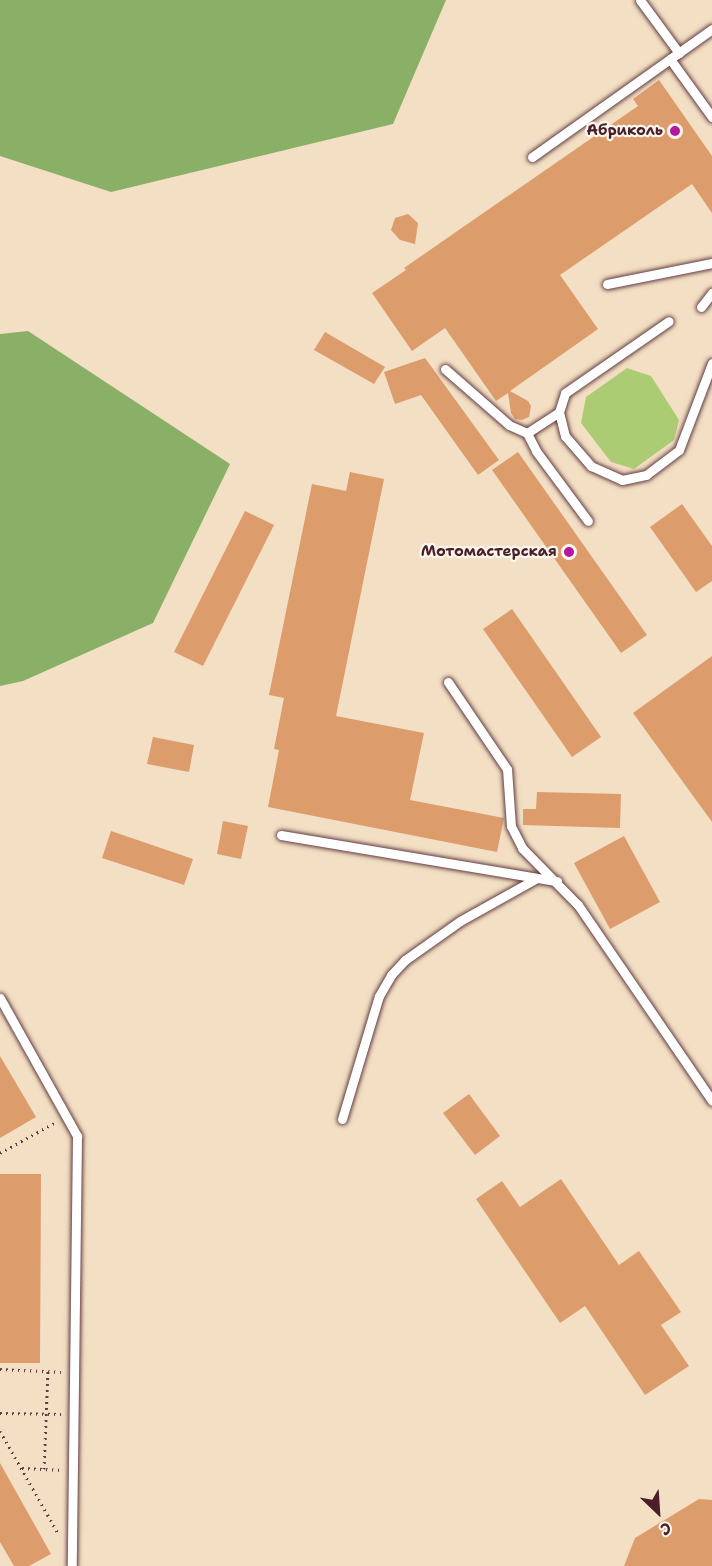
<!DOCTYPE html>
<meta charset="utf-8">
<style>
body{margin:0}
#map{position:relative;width:712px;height:1566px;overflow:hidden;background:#f3dfc3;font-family:"Shantell Sans",sans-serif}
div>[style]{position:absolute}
.green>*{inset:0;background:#accc74}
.forest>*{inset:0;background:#89b066}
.building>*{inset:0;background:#dd9c6c}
.path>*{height:3px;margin-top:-1.5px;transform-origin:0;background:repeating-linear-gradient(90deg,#633c42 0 1.5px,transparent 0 6px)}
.roads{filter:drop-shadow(0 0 2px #633c42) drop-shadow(0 0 2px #633c42)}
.lane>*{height:9px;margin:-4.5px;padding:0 4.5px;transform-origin:4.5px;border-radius:4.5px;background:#fff}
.dots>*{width:16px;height:16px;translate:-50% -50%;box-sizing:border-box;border:3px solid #fbf7ec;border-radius:50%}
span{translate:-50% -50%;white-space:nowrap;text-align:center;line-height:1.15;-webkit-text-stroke:4.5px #fbf7ec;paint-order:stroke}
.poi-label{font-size:15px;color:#4a1f2b;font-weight:700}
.right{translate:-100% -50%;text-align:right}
.north{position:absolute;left:628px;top:1482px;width:60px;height:60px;-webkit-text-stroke:4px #fbf7ec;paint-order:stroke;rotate:155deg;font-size:16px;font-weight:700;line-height:24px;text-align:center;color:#4a1f2b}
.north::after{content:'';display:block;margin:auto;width:21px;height:27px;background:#4a1f2b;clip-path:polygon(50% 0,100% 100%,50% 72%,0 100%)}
</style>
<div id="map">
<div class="green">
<div style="clip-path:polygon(627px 368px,651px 376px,679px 420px,674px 440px,634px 469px,611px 462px,581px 423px,586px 397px)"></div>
</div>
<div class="forest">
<div style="clip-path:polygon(0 0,446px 0,393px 124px,111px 192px,0 156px)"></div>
<div style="clip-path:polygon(28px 331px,230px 464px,153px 623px,23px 681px,0 686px,0 334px)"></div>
</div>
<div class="building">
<div style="clip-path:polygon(659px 80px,712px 156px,712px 213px,692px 184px,560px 275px,598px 329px,510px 391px,528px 401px,531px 406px,529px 417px,522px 420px,515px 419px,511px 413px,508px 393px,496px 401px,445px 328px,412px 351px,372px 293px,406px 270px,404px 268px,638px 106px,633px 99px)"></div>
<div style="clip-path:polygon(408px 214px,418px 223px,415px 244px,400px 240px,391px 230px,395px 218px)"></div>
<div style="clip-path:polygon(325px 332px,385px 367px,374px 384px,314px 350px)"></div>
<div style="clip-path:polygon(425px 358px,499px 460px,478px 475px,421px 395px,395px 404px,384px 372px)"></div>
<div style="clip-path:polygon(518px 452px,647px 635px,621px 653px,492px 470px)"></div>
<div style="clip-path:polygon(350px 472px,384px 479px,336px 716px,424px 733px,410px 800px,504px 818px,497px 852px,268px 807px,279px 750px,274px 749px,284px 698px,269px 695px,312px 484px,346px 491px)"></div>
<div style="clip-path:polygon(682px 504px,712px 546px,712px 581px,696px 592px,650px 527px)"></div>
<div style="clip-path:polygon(245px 511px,274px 525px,203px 666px,174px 652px)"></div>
<div style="clip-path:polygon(512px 609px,601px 737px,572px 757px,483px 629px)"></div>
<div style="clip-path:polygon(712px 656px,712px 822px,633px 713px)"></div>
<div style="clip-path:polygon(153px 737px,194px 745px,189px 772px,147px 764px)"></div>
<div style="clip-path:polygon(537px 792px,621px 794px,620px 828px,523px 825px,523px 809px,536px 809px)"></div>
<div style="clip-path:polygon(223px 821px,248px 826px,241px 859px,217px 854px)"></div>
<div style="clip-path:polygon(111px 831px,193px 859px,184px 885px,102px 858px)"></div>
<div style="clip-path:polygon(624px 836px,660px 902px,610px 929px,574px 863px)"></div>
<div style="clip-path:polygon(0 1056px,36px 1117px,0 1138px)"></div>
<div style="clip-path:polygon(469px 1094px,500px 1136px,475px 1155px,443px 1113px)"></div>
<div style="clip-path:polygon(0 1174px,41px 1174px,40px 1363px,0 1363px)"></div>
<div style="clip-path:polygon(561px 1179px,619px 1265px,639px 1251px,681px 1312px,661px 1325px,689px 1366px,645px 1395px,585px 1306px,560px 1323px,476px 1199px,502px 1181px,520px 1207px)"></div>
<div style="clip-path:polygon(0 1463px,51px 1554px,29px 1566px,14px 1566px,0 1542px)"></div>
<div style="clip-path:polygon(699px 1499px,712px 1500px,712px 1566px,624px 1566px,635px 1538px)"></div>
</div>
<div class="path">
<div style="left:0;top:1153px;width:64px;rotate:-29deg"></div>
<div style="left:0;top:1369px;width:61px;rotate:2.8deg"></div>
<div style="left:0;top:1413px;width:61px;rotate:0.9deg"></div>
<div style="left:0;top:1431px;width:117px;rotate:60.4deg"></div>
<div style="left:22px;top:1468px;width:40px;rotate:2.9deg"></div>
<div style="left:44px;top:1469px;width:98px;rotate:-87.7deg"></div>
</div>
<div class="roads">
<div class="lane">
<div style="left:640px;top:0;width:66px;rotate:53.7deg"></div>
<div style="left:670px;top:59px;width:72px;rotate:54.1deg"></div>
<div style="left:532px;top:157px;width:221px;rotate:-35.4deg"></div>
<div style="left:607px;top:284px;width:107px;rotate:-11.3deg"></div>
<div style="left:701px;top:307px;width:18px;rotate:-52deg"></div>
<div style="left:445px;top:369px;width:85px;rotate:41.2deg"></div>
<div style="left:509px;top:425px;width:20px;rotate:24deg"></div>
<div style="left:527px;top:433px;width:38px;rotate:-33deg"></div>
<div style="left:559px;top:412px;width:20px;rotate:-72deg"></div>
<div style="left:565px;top:393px;width:126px;rotate:-34.7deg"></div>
<div style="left:559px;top:412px;width:25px;rotate:76deg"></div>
<div style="left:565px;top:436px;width:40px;rotate:49deg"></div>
<div style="left:591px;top:466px;width:34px;rotate:24deg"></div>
<div style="left:622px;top:480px;width:25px;rotate:-12deg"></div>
<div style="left:646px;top:475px;width:41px;rotate:-37.1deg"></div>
<div style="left:679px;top:450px;width:93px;rotate:-69.2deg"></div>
<div style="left:527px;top:433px;width:20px;rotate:63deg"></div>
<div style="left:536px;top:451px;width:87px;rotate:53.4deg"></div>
<div style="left:448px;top:682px;width:105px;rotate:55.9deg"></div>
<div style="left:507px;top:769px;width:57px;rotate:86deg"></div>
<div style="left:511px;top:826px;width:25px;rotate:63deg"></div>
<div style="left:522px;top:848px;width:80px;rotate:45.5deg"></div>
<div style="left:578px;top:905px;width:237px;rotate:55.6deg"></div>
<div style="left:281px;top:835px;width:280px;rotate:9.5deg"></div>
<div style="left:0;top:998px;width:158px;rotate:60.8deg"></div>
<div style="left:77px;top:1136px;width:430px;rotate:90.7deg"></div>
<div style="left:342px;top:1119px;width:128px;rotate:-73.3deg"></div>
<div style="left:379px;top:996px;width:24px;rotate:-60deg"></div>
<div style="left:391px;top:975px;width:21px;rotate:-47deg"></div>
<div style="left:405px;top:960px;width:67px;rotate:-35.3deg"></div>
<div style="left:460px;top:921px;width:88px;rotate:-29.2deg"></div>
</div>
</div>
<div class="dots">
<div style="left:675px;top:131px;background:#b5179e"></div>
<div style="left:569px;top:552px;background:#b5179e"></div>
</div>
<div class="poi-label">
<span class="right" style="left:663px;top:131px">Абриколь</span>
<span class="right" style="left:557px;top:552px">Мотомастерская</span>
</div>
<div class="north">С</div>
</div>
